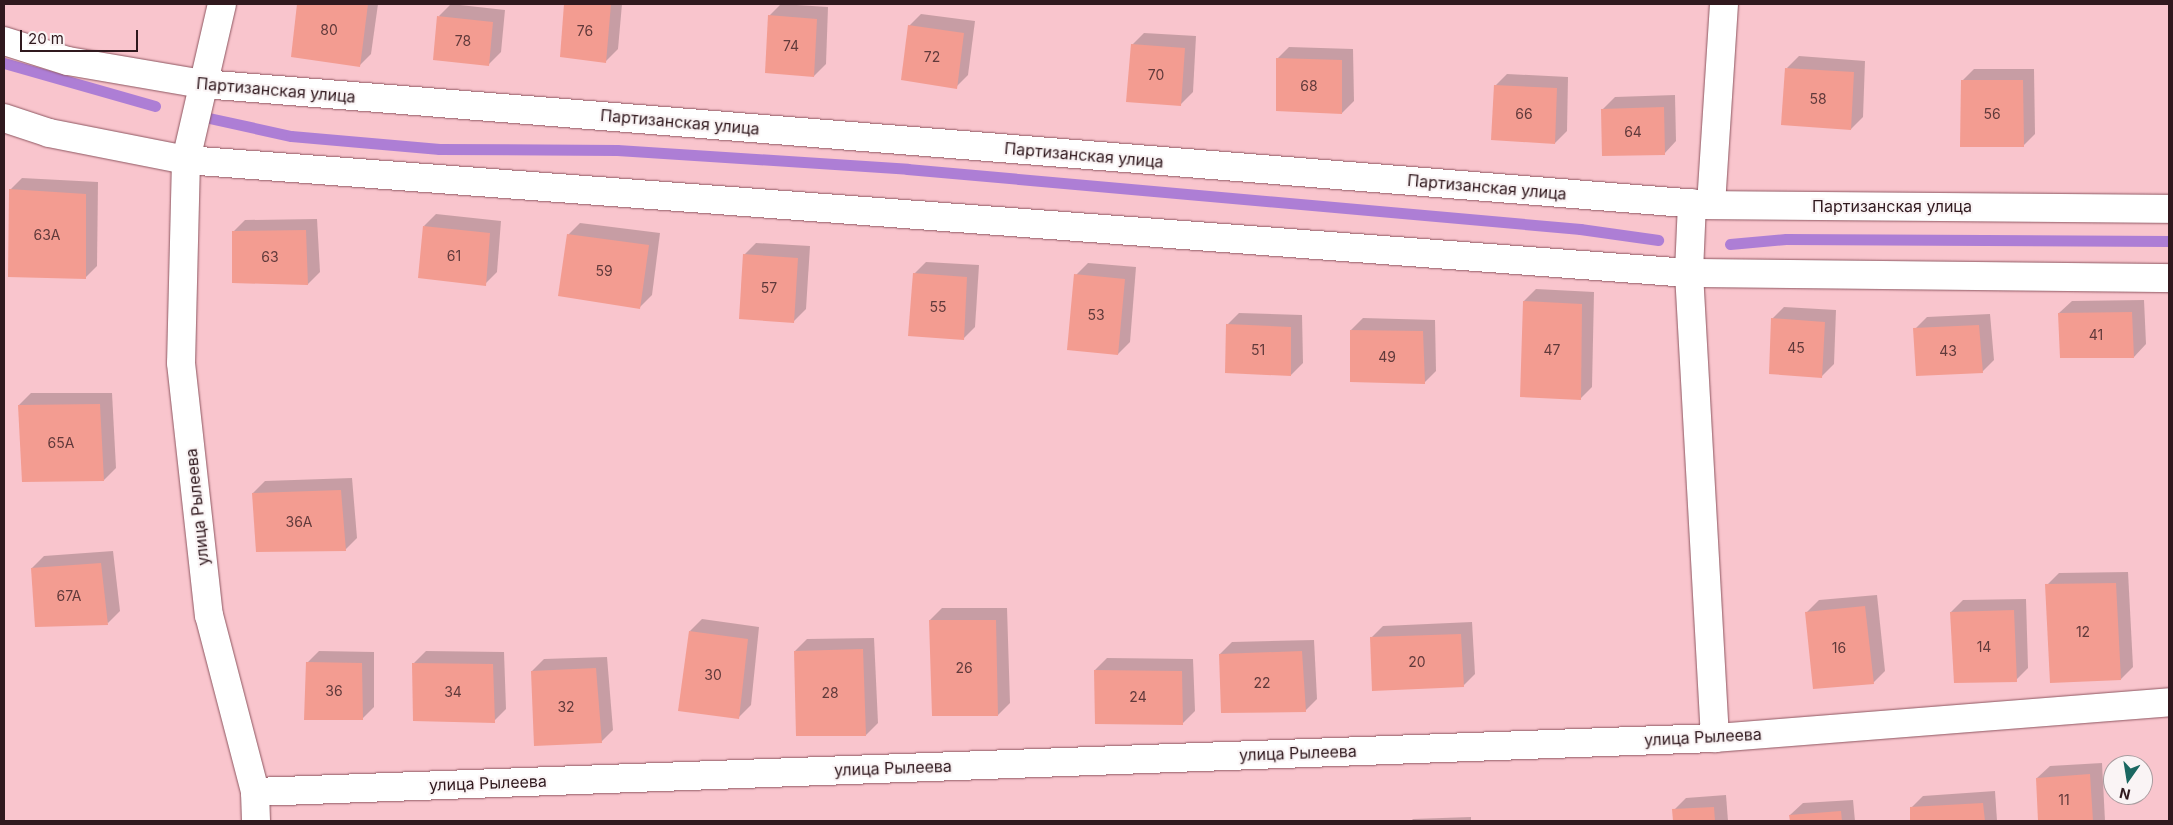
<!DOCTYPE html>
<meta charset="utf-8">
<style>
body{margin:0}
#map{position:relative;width:2173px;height:825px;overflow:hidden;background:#f9c5cd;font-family:Inter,sans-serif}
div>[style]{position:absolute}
.shadow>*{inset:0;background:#0003}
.stream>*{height:11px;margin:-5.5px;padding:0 5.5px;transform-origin:5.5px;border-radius:5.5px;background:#ad7ed5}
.building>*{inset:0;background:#f39c91}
.roads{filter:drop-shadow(0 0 1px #8e5761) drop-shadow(0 0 1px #8e5761)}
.street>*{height:28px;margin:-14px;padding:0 14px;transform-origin:14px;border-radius:14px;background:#fff}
span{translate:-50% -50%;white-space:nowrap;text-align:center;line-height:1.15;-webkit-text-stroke:4px #faf4f5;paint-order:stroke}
.number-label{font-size:14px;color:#613a3b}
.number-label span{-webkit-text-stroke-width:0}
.street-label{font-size:16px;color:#30191e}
.frame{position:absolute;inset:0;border:5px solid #30191e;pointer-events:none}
.north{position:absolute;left:2103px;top:755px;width:50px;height:50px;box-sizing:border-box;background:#faf4f5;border:1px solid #a99c9f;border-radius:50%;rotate:193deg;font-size:14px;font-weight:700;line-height:20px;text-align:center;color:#30191e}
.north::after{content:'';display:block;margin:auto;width:18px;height:22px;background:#1b6761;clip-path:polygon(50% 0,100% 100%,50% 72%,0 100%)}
.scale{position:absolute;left:20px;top:30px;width:118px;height:22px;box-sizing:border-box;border:2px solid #30191e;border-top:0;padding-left:6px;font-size:15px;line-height:18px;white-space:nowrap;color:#30191e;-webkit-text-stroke:4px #faf4f5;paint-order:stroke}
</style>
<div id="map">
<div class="shadow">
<div style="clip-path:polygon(298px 4px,378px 4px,371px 54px,359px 66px,292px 56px)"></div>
<div style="clip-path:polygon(451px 4px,505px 10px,501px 52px,488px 65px,439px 16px)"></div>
<div style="clip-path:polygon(565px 4px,622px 4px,618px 49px,606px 61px,561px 56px)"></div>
<div style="clip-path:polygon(781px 4px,828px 7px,826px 64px,814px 76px,769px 16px)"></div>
<div style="clip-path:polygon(921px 14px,975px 21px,968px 75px,956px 87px,909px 26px)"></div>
<div style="clip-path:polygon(1144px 33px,1196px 36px,1193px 92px,1181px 104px,1132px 45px)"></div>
<div style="clip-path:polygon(1289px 47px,1353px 49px,1354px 101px,1342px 113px,1277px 59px)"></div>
<div style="clip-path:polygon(1799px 56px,1865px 61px,1863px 117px,1851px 129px,1787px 68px)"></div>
<div style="clip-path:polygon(1974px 69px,2034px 69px,2035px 134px,2023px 146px,1962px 81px)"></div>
<div style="clip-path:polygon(1507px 74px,1568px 77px,1567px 131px,1555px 143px,1495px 86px)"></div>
<div style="clip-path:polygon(1675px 95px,1676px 141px,1664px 154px,1603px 109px,1615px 97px)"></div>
<div style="clip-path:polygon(22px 178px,98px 182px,97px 266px,85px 278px,10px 190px)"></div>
<div style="clip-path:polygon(436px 214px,501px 221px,497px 272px,485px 284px,424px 226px)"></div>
<div style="clip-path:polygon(317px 219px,320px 272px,308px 284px,233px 232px,245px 220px)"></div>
<div style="clip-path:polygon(580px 223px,660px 233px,652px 295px,640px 307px,568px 235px)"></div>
<div style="clip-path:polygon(756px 243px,810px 246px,806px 309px,794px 321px,744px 255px)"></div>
<div style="clip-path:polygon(926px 262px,979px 265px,975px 327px,963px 339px,914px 274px)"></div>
<div style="clip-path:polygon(1088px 263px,1136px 267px,1130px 342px,1118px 354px,1076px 275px)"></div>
<div style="clip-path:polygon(1536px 289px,1594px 292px,1592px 387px,1580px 399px,1522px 396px,1524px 301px)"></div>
<div style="clip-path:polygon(2144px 300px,2146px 344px,2134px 357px,2059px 313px,2072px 301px)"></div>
<div style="clip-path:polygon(1784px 307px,1836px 310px,1834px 364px,1822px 376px,1772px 319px)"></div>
<div style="clip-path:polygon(1239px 313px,1302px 315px,1303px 363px,1291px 375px,1227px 325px)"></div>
<div style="clip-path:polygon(1990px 314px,1994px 360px,1982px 372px,1915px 329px,1927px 317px)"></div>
<div style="clip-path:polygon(1363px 318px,1435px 320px,1436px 371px,1424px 383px,1351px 330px)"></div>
<div style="clip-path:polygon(31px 393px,112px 393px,116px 468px,104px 480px,19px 405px)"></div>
<div style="clip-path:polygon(352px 478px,357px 538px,345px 550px,253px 493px,265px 481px)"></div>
<div style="clip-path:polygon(113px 551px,120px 611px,108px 623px,32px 568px,44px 556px)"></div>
<div style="clip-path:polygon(2128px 572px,2133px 667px,2121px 679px,2047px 585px,2059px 573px)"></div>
<div style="clip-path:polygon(1877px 595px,1885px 671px,1873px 683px,1807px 612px,1819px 600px)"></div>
<div style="clip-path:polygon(2026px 599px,2028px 668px,2016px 680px,1951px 612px,1963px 600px)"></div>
<div style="clip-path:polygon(942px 608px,1007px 608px,1010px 703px,998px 715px,930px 620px)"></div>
<div style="clip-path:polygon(702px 619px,759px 627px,751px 705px,739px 717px,690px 631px)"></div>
<div style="clip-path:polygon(1472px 622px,1475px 674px,1463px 686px,1371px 638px,1383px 626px)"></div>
<div style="clip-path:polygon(874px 638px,878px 723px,866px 735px,795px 651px,807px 639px)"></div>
<div style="clip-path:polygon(1314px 640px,1317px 699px,1305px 711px,1220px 654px,1232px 642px)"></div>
<div style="clip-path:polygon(319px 651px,374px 652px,374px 707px,362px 719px,307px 663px)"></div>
<div style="clip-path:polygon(426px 651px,504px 652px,506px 709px,494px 721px,414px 663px)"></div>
<div style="clip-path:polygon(607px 657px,613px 730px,601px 742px,532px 671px,544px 659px)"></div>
<div style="clip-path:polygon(1107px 658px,1193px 659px,1195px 711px,1183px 723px,1095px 670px)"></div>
<div style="clip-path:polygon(2102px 763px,2105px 821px,2039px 821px,2037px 778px,2050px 766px)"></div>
<div style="clip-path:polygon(1995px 791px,1997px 821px,1912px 821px,1911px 808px,1923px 796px)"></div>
<div style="clip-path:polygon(1726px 795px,1728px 821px,1674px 821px,1674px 810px,1686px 798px)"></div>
<div style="clip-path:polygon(1853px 800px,1855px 821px,1791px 821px,1790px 815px,1803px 803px)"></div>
<div style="clip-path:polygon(1471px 817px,1471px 821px,1411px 821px,1413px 819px)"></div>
</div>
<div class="stream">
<div style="left:4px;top:63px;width:157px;rotate:15.9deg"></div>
<div style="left:209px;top:118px;width:84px;rotate:12.4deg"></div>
<div style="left:291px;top:136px;width:149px;rotate:5deg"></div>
<div style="left:439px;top:149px;width:178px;rotate:0.3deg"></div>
<div style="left:617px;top:150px;width:291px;rotate:3.7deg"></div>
<div style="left:907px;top:169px;width:676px;rotate:5.09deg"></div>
<div style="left:1580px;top:229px;width:79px;rotate:8deg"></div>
<div style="left:1730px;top:244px;width:56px;rotate:-5.1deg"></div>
<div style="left:1786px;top:239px;width:383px;rotate:0.3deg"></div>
</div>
<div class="building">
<div style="clip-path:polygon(297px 4px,368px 4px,360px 67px,291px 57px)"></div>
<div style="clip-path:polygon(564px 4px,611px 4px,606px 63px,560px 57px)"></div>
<div style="clip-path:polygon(768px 15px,817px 19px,814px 77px,765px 73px)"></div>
<div style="clip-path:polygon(437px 16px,493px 22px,489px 66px,433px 60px)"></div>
<div style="clip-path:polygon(908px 25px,964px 33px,957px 89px,901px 80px)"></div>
<div style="clip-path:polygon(1131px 44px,1185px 48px,1181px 106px,1126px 102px)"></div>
<div style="clip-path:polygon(1276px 58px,1342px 60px,1342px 114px,1276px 111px)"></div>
<div style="clip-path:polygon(1785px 68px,1854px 72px,1851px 130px,1781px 125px)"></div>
<div style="clip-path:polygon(1961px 80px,2023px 80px,2024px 147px,1960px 147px)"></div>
<div style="clip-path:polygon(1494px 85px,1557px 88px,1555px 144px,1491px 140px)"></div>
<div style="clip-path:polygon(1664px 107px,1665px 155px,1602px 156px,1601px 109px)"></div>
<div style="clip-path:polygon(9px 189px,86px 194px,86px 279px,8px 277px)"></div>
<div style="clip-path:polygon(423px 226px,490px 233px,486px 286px,418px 278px)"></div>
<div style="clip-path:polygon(306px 230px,308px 285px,232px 283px,232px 231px)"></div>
<div style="clip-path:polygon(567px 234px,649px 245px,640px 309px,558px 296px)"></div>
<div style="clip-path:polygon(743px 254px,798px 258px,794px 323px,739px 319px)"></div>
<div style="clip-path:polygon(913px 273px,967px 277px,964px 340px,908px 336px)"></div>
<div style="clip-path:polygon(1074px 274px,1125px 279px,1118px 355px,1067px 350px)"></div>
<div style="clip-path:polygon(1523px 301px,1582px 304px,1581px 400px,1520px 397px)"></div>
<div style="clip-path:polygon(2132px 312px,2134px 358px,2060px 358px,2058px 313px)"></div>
<div style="clip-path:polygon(1771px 318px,1825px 322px,1822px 378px,1769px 374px)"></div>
<div style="clip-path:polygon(1226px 324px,1291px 327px,1291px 376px,1225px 373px)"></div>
<div style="clip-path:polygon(1979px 325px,1983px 373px,1916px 376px,1913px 328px)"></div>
<div style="clip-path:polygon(1350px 330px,1423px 331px,1425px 384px,1350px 382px)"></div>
<div style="clip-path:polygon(100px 404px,104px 481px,22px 482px,18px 405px)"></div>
<div style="clip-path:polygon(341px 490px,346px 551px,256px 552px,252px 493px)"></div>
<div style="clip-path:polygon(101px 563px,108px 625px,35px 627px,31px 568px)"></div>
<div style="clip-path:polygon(2116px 583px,2121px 680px,2050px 683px,2045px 584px)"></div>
<div style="clip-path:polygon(1865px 606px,1874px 684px,1813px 689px,1805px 612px)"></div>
<div style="clip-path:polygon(2014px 610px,2017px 682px,1954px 683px,1950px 612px)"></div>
<div style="clip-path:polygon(929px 620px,996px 620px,998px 716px,932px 716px)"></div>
<div style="clip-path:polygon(689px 631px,748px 639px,739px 719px,678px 711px)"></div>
<div style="clip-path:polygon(1461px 634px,1464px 687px,1372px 691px,1370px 637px)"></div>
<div style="clip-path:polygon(863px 649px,866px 736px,796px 736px,794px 651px)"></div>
<div style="clip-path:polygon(1302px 651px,1306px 712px,1221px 713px,1219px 654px)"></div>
<div style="clip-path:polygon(306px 662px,362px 663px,363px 720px,304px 720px)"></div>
<div style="clip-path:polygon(412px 663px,493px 664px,495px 723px,413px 721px)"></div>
<div style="clip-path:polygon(596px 668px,602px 743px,534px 746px,531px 671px)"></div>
<div style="clip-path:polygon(1094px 670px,1182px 671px,1183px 725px,1095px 724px)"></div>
<div style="clip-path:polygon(2090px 774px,2093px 821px,2038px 821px,2036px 778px)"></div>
<div style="clip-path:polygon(1983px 803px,1985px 821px,1910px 821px,1910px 807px)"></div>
<div style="clip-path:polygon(1714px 807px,1715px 821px,1673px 821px,1672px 809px)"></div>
<div style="clip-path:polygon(1841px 811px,1842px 821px,1790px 821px,1789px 815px)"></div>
</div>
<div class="roads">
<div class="street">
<div style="left:222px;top:4px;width:160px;rotate:103deg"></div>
<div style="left:186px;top:160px;width:203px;rotate:91.4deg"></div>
<div style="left:181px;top:363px;width:254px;rotate:83.7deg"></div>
<div style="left:209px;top:615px;width:183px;rotate:75.4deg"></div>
<div style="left:255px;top:792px;width:29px;rotate:88deg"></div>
<div style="left:4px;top:41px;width:67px;rotate:17.4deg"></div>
<div style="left:68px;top:61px;width:137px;rotate:9.7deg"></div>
<div style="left:203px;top:84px;width:1513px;rotate:4.59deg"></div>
<div style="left:1711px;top:205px;width:458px;rotate:0.5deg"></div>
<div style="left:4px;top:118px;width:47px;rotate:18.4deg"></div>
<div style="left:49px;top:133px;width:140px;rotate:11.1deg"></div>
<div style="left:186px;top:160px;width:1507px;rotate:4.3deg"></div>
<div style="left:1689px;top:273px;width:480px;rotate:0.6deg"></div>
<div style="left:1692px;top:203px;width:70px;rotate:92.5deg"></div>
<div style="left:1689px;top:273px;width:466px;rotate:86.8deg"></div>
<div style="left:1711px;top:205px;width:201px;rotate:-86.3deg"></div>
<div style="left:255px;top:792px;width:1461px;rotate:-2.12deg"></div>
<div style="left:1715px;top:738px;width:455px;rotate:-4.5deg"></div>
</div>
</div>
<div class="number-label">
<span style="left:329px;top:30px">80</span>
<span style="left:585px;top:31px">76</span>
<span style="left:463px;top:41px">78</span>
<span style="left:791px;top:46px">74</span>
<span style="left:932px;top:57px">72</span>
<span style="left:1156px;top:75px">70</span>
<span style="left:1309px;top:86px">68</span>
<span style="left:1818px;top:99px">58</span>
<span style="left:1524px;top:114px">66</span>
<span style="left:1992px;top:114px">56</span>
<span style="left:1633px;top:132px">64</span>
<span style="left:47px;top:235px">63А</span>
<span style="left:454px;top:256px">61</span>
<span style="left:270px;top:257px">63</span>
<span style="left:604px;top:271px">59</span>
<span style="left:769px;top:288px">57</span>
<span style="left:938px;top:307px">55</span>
<span style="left:1096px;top:315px">53</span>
<span style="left:2096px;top:335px">41</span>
<span style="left:1796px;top:348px">45</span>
<span style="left:1258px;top:350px">51</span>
<span style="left:1552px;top:350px">47</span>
<span style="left:1948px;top:351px">43</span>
<span style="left:1387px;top:357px">49</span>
<span style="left:61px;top:443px">65А</span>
<span style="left:299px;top:522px">36А</span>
<span style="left:69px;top:596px">67А</span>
<span style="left:2083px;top:632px">12</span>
<span style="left:1984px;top:647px">14</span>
<span style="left:1839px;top:648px">16</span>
<span style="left:1417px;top:662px">20</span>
<span style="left:964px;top:668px">26</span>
<span style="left:713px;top:675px">30</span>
<span style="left:1262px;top:683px">22</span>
<span style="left:334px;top:691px">36</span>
<span style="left:453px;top:692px">34</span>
<span style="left:830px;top:693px">28</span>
<span style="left:1138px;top:697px">24</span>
<span style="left:566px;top:707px">32</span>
<span style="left:2064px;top:800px">11</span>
</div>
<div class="street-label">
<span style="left:276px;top:90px;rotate:5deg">Партизанская улица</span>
<span style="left:680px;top:122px;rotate:5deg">Партизанская улица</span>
<span style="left:1084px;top:155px;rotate:5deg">Партизанская улица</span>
<span style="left:1487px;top:187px;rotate:5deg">Партизанская улица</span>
<span style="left:1892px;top:206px">Партизанская улица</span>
<span style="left:197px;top:507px;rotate:-96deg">улица Рылеева</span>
<span style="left:1703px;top:737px;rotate:-3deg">улица Рылеева</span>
<span style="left:1298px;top:753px;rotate:-2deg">улица Рылеева</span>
<span style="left:893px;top:768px;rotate:-2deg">улица Рылеева</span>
<span style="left:488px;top:783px;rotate:-2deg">улица Рылеева</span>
</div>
<div class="frame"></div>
<div class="north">N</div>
<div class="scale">20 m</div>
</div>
